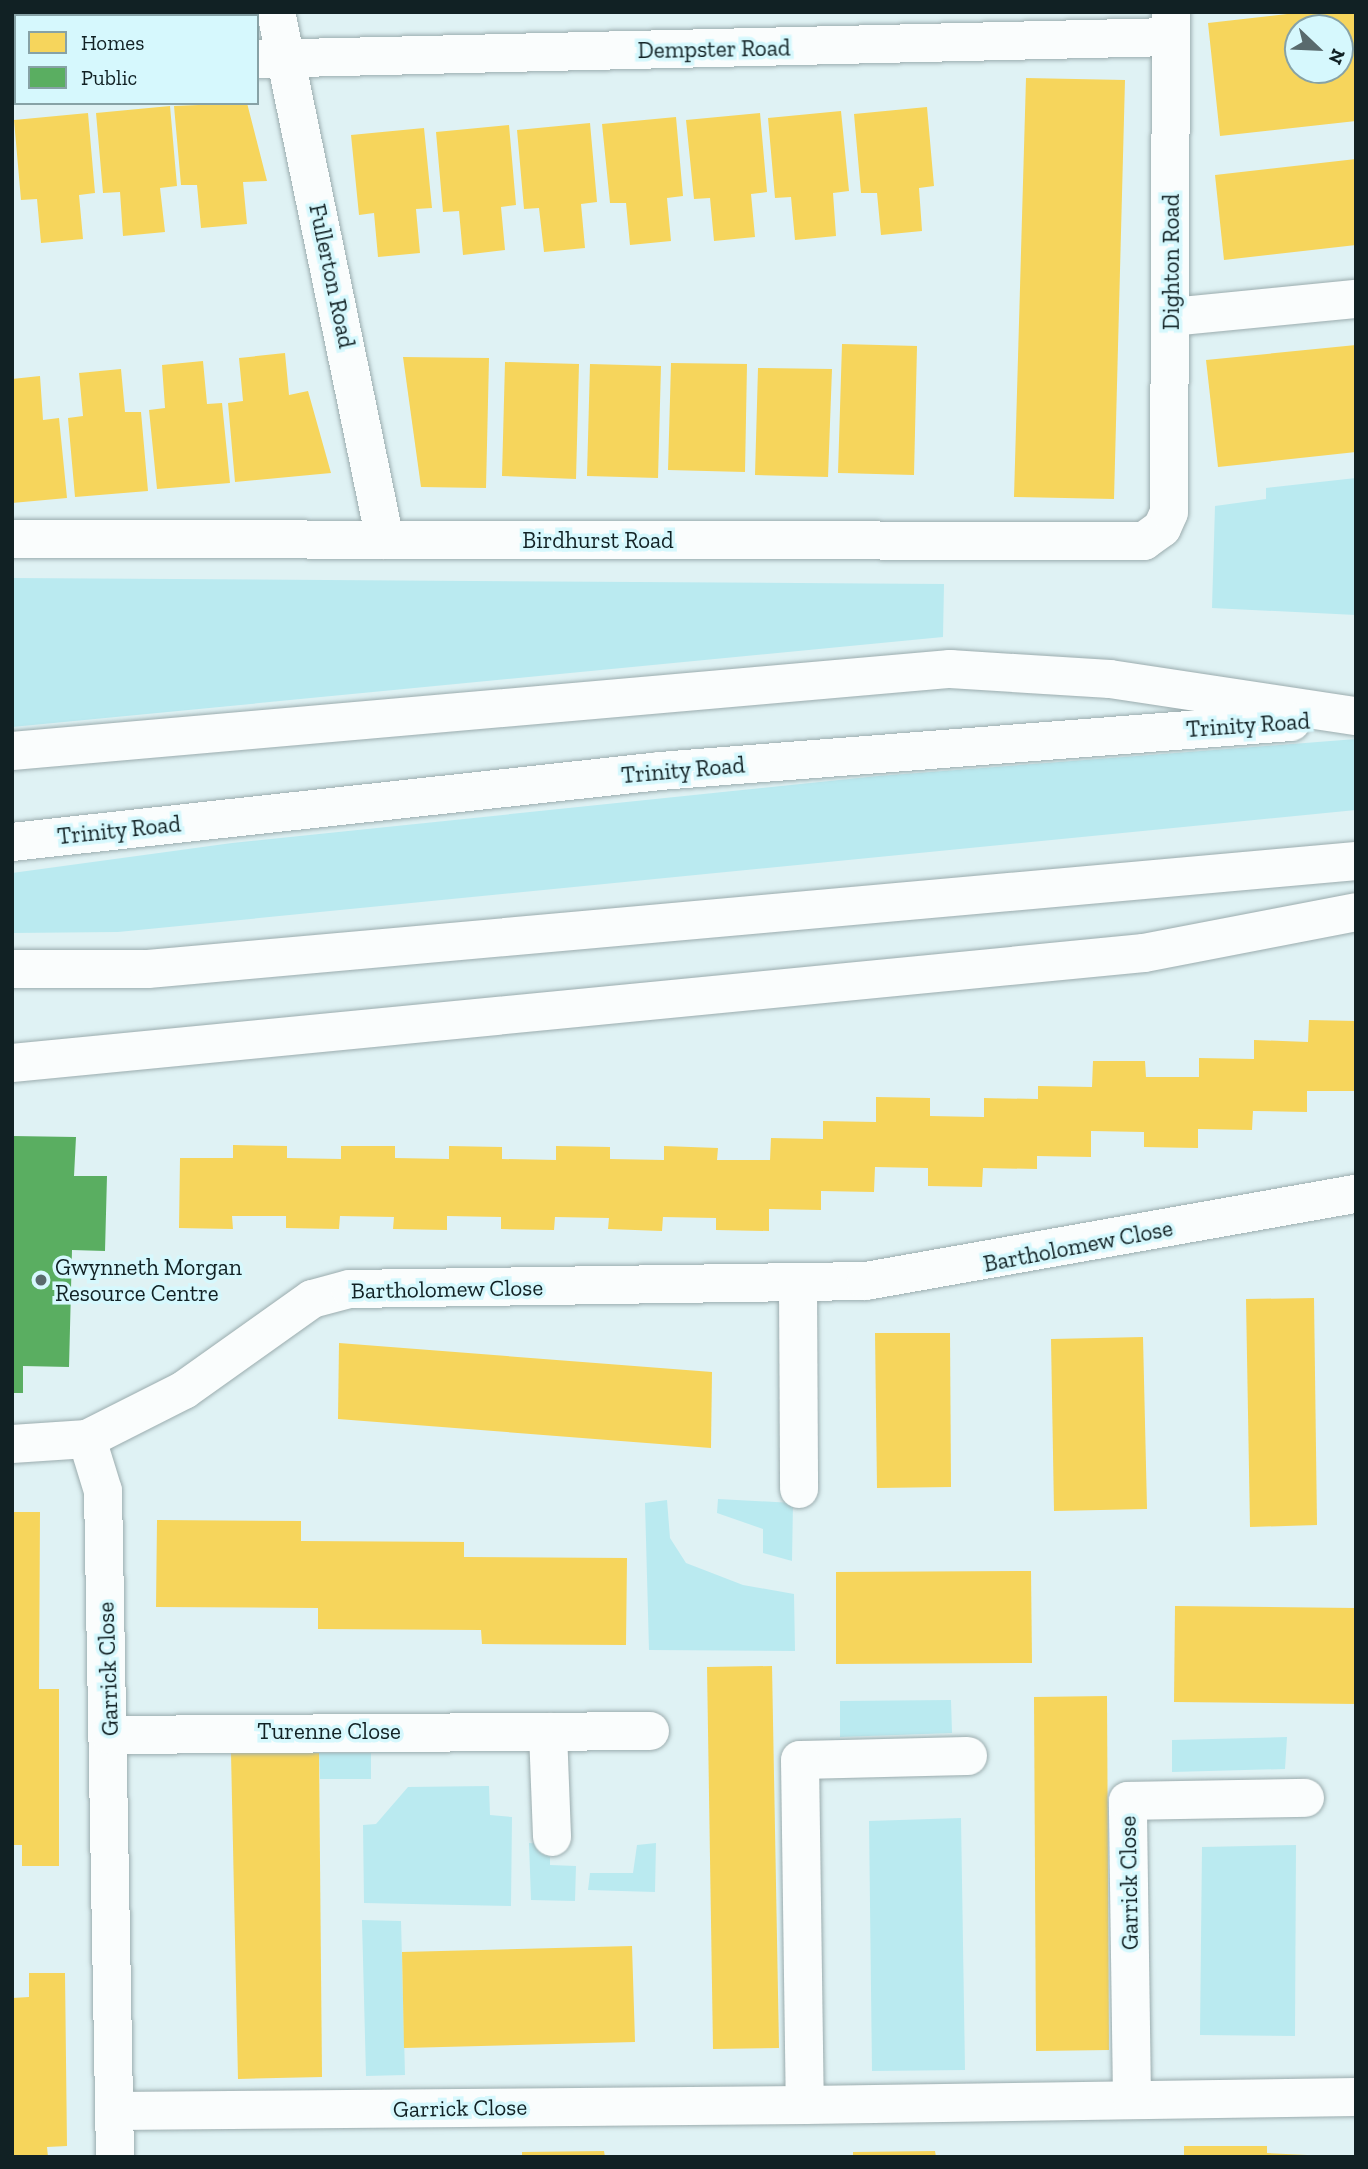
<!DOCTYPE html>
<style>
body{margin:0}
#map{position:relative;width:1368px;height:2169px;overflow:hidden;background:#dff2f4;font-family:"Zilla Slab",serif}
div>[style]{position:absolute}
.green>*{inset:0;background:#baeaf0}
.homes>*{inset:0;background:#f6d55c}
.public>*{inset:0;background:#5aae61}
.roads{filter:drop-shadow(0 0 2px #9bacae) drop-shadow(0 0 2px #9bacae)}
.minor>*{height:38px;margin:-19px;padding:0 19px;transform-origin:19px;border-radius:19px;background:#fafdfd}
.highway>*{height:38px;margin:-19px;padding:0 19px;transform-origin:19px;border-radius:19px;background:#fafdfd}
.dots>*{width:19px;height:19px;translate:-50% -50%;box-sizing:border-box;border:4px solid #d6f8fd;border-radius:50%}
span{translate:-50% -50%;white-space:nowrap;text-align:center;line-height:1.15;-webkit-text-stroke:7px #d6f8fd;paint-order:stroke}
.street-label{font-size:23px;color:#112124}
.poi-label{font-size:23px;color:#112124}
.left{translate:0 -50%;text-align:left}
.frame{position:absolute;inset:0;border:14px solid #112124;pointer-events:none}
.legend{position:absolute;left:14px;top:14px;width:245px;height:91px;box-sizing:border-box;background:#d6f8fd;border:2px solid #87a2a6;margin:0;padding:9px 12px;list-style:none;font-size:21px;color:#112124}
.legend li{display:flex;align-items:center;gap:14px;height:35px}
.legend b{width:35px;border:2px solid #87a2a6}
.north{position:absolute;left:1284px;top:14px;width:70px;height:70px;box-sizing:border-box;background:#d6f8fd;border:2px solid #87a2a6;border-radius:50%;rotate:113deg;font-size:19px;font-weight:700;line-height:28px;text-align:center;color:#112124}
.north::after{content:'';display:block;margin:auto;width:24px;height:32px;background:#596a6d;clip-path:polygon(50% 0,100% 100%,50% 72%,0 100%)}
</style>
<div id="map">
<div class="green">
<div style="clip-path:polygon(1356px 478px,1356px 615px,1212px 608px,1215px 506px,1266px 499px,1266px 488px)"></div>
<div style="clip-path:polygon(12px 578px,944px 584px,943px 637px,12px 727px)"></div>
<div style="clip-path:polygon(1356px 739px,1356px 810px,118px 932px,12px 933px,12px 873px,232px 843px,878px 776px)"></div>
<div style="clip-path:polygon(718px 1499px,793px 1503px,792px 1561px,763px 1553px,763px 1529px,717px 1513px)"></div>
<div style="clip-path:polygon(667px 1500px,670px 1538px,686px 1563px,743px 1585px,794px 1594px,795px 1651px,649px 1650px,645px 1503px)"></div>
<div style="clip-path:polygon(951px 1700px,952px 1733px,840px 1737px,840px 1701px)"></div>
<div style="clip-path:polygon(1287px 1737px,1285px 1769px,1172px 1772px,1172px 1740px)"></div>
<div style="clip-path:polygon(319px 1753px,371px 1753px,371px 1779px,320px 1779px)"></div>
<div style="clip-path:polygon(489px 1786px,490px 1815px,512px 1817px,511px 1906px,364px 1903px,363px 1825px,376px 1824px,408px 1787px)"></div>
<div style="clip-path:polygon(961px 1818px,965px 2070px,872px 2071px,869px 1821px)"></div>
<div style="clip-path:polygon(529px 1843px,550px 1844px,550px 1865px,576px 1866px,575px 1901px,531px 1900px)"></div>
<div style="clip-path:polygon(656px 1843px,655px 1892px,588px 1890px,590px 1873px,633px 1873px,637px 1845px)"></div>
<div style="clip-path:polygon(1296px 1845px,1295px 2036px,1200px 2035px,1202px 1847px)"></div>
<div style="clip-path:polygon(362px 1920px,401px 1921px,405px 2075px,366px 2076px)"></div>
</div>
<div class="homes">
<div style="clip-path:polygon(evenodd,1304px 12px,1356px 12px,1356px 121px,1220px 136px,1208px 23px,1304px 12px,1298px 28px,1340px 28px,1340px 70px,1298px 70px,1298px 28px)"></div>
<div style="clip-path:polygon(1026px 78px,1125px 80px,1114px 499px,1014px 497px)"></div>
<div style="clip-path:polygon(247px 103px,267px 181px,243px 182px,247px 224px,201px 228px,197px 185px,181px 185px,174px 106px)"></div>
<div style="clip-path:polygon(170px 106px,177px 186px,160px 188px,165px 232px,123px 236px,120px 192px,103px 193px,96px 113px)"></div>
<div style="clip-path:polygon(927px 107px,934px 186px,919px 188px,922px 231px,881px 235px,877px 193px,861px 193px,854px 114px)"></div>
<div style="clip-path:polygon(841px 111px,849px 191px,833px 193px,836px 236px,795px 240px,791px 197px,775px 198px,768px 118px)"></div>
<div style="clip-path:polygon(88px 113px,95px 193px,79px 195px,83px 239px,41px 243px,37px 199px,21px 200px,14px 120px)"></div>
<div style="clip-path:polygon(760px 113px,767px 192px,751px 194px,755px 237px,714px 241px,710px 198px,694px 199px,686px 120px)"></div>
<div style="clip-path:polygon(676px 117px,683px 196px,667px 198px,671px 241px,630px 245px,626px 203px,610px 203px,602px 124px)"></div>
<div style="clip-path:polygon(590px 123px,597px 202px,581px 204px,585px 248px,544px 252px,539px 208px,524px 209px,517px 130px)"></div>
<div style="clip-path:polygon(509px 125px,516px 205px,501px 207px,505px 250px,463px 255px,459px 211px,443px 212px,436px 132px)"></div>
<div style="clip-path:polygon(424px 128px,432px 208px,416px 209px,420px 253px,378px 257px,374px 213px,359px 215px,351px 135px)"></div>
<div style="clip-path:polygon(1356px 159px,1356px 245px,1224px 260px,1215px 175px)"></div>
<div style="clip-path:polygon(842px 344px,917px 346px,914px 475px,838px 473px)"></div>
<div style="clip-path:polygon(1356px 345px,1356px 452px,1218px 467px,1206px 360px)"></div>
<div style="clip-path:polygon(285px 353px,289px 395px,308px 391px,331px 473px,235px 482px,228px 403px,243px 401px,239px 358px)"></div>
<div style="clip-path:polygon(403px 357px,489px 358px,486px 488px,421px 487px)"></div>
<div style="clip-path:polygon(203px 361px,207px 404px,222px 403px,230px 483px,157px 489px,149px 410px,165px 408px,162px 365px)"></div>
<div style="clip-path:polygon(505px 362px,579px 364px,576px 479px,502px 476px)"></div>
<div style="clip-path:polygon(671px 363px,747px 364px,745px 472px,668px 470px)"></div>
<div style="clip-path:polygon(590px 364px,661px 366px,658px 478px,587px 476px)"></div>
<div style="clip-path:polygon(758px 368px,832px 369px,828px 477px,755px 475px)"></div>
<div style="clip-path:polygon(121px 369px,125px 412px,141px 412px,148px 491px,75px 497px,68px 418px,83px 416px,79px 373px)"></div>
<div style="clip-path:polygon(40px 376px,43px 420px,59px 418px,67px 498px,12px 503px,12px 379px)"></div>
<div style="clip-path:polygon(1309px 1020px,1356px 1021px,1356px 1091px,1307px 1091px,1307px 1112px,1253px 1111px,1252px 1130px,1198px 1129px,1198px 1148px,1144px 1147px,1144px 1132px,1091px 1131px,1091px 1157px,1037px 1156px,1037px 1169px,983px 1168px,982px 1187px,928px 1186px,928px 1168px,875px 1167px,874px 1192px,821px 1191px,821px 1210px,769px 1209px,769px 1231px,716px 1230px,716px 1218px,663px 1217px,662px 1231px,608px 1229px,609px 1218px,555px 1217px,554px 1230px,501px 1229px,501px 1217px,447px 1216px,447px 1230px,393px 1229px,394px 1217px,340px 1216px,339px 1229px,286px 1228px,286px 1216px,232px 1216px,233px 1229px,179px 1228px,180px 1158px,233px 1158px,233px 1145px,287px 1146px,287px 1158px,341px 1159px,341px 1146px,395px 1146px,395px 1158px,449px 1159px,449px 1146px,502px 1147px,502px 1159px,556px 1160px,556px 1146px,610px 1147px,610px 1159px,664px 1160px,664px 1146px,718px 1148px,717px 1160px,770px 1160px,771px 1138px,823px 1139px,823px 1121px,876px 1122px,876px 1097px,930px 1098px,930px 1116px,984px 1117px,984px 1098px,1038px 1099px,1038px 1086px,1092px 1087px,1093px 1061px,1145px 1061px,1146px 1077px,1199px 1077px,1199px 1058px,1254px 1059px,1254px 1040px,1308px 1042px)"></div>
<div style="clip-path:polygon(1314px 1298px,1317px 1525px,1250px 1527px,1246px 1299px)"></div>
<div style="clip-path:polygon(875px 1333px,950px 1333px,951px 1487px,877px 1488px)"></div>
<div style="clip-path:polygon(1143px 1337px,1147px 1509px,1054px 1511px,1051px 1339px)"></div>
<div style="clip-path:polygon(339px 1343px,712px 1372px,711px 1448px,338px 1419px)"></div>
<div style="clip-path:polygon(12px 1512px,40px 1512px,39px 1689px,59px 1689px,59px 1866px,22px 1866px,22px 1845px,12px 1845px)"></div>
<div style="clip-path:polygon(157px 1520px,301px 1521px,301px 1541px,464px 1542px,464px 1557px,627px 1558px,626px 1645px,482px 1644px,481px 1630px,318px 1629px,318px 1608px,156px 1607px)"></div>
<div style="clip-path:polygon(1031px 1571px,1032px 1663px,836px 1664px,836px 1572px)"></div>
<div style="clip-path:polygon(1175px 1606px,1356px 1608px,1356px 1704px,1174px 1702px)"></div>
<div style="clip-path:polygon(772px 1666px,779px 2048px,713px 2049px,707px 1667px)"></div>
<div style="clip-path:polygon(1107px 1696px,1109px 2050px,1036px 2051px,1034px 1697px)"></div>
<div style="clip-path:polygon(231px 1753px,319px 1753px,322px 2077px,238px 2079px)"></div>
<div style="clip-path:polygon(632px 1946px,635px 2042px,404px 2048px,402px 1952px)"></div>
<div style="clip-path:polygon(29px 1973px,65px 1973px,67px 2146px,47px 2147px,48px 2157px,12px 2157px,12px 1998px,29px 1997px)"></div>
<div style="clip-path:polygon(1184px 2146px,1267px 2146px,1267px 2153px,1350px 2157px,1184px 2157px)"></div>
<div style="clip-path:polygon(604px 2151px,605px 2157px,522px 2157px,522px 2152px)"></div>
<div style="clip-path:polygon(935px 2151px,936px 2157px,853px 2157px,853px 2152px)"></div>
</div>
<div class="public">
<div style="clip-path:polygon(12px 1136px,76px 1137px,74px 1176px,107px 1176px,105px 1251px,72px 1250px,69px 1367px,23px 1366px,23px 1393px,12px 1393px)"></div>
</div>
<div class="roads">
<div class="minor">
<div style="left:276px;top:12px;width:539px;rotate:78.34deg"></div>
<div style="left:257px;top:59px;width:913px;rotate:-1.38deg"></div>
<div style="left:12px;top:65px;width:4px"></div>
<div style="left:1171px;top:317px;width:186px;rotate:-5.6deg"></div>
<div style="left:12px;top:539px;width:1132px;rotate:0.1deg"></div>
<div style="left:1144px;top:541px;width:22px;rotate:-36deg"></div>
<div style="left:1162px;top:528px;width:17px;rotate:-66deg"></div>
<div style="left:1169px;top:512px;width:500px;rotate:-89.77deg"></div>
<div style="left:798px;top:1285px;width:204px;rotate:89.7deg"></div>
<div style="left:87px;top:1439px;width:54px;rotate:72.9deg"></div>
<div style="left:103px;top:1491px;width:666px;rotate:88.97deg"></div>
<div style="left:12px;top:1444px;width:75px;rotate:-3.8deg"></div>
<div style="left:87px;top:1439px;width:109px;rotate:-26.8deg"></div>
<div style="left:184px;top:1390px;width:157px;rotate:-35.4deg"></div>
<div style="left:312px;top:1299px;width:39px;rotate:-15deg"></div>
<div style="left:350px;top:1289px;width:516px;rotate:-0.89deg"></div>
<div style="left:866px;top:1281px;width:498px;rotate:-10.1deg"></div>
<div style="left:548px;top:1732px;width:105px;rotate:87.8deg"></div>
<div style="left:110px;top:1735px;width:540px;rotate:-0.42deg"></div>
<div style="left:968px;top:1756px;width:168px;rotate:178.6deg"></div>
<div style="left:800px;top:1760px;width:345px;rotate:89.2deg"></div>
<div style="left:805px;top:2105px;width:551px;rotate:-0.83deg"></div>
<div style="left:1132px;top:2099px;width:298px;rotate:-90.8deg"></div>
<div style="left:1128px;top:1801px;width:177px;rotate:-1deg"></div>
<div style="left:115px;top:2111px;width:690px;rotate:-0.5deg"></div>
</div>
<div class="highway">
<div style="left:12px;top:751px;width:942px;rotate:-5deg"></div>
<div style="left:950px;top:669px;width:160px;rotate:3.6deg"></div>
<div style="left:1110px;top:679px;width:249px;rotate:8.6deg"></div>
<div style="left:12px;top:842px;width:652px;rotate:-6.25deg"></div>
<div style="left:660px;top:771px;width:633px;rotate:-4.44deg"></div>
<div style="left:12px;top:969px;width:136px"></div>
<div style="left:148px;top:969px;width:1213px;rotate:-5.11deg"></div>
<div style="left:12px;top:1063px;width:1137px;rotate:-5.55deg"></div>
<div style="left:1144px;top:953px;width:216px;rotate:-10.9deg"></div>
</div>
</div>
<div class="dots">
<div style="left:41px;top:1280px;background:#596a6d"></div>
</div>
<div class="street-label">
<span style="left:714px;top:49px;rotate:-1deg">Dempster Road</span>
<span style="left:1171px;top:262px;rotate:-90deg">Dighton Road</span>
<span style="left:332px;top:276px;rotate:78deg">Fullerton Road</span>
<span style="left:598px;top:540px">Birdhurst Road</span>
<span style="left:1248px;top:725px;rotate:-4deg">Trinity Road</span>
<span style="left:683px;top:770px;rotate:-5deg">Trinity Road</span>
<span style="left:119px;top:830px;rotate:-6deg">Trinity Road</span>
<span style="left:1078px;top:1246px;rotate:-11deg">Bartholomew Close</span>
<span style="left:447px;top:1289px;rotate:-1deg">Bartholomew Close</span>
<span style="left:108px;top:1669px;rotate:-92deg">Garrick Close</span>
<span style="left:329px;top:1731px">Turenne Close</span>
<span style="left:1129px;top:1883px;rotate:-91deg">Garrick Close</span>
<span style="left:460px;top:2108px;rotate:-1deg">Garrick Close</span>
</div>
<div class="poi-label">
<span class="left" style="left:55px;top:1280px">Gwynneth Morgan<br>Resource Centre</span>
</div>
<div class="frame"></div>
<ul class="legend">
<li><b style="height:19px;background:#f6d55c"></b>Homes</li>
<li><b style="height:19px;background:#5aae61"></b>Public</li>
</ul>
<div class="north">N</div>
</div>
